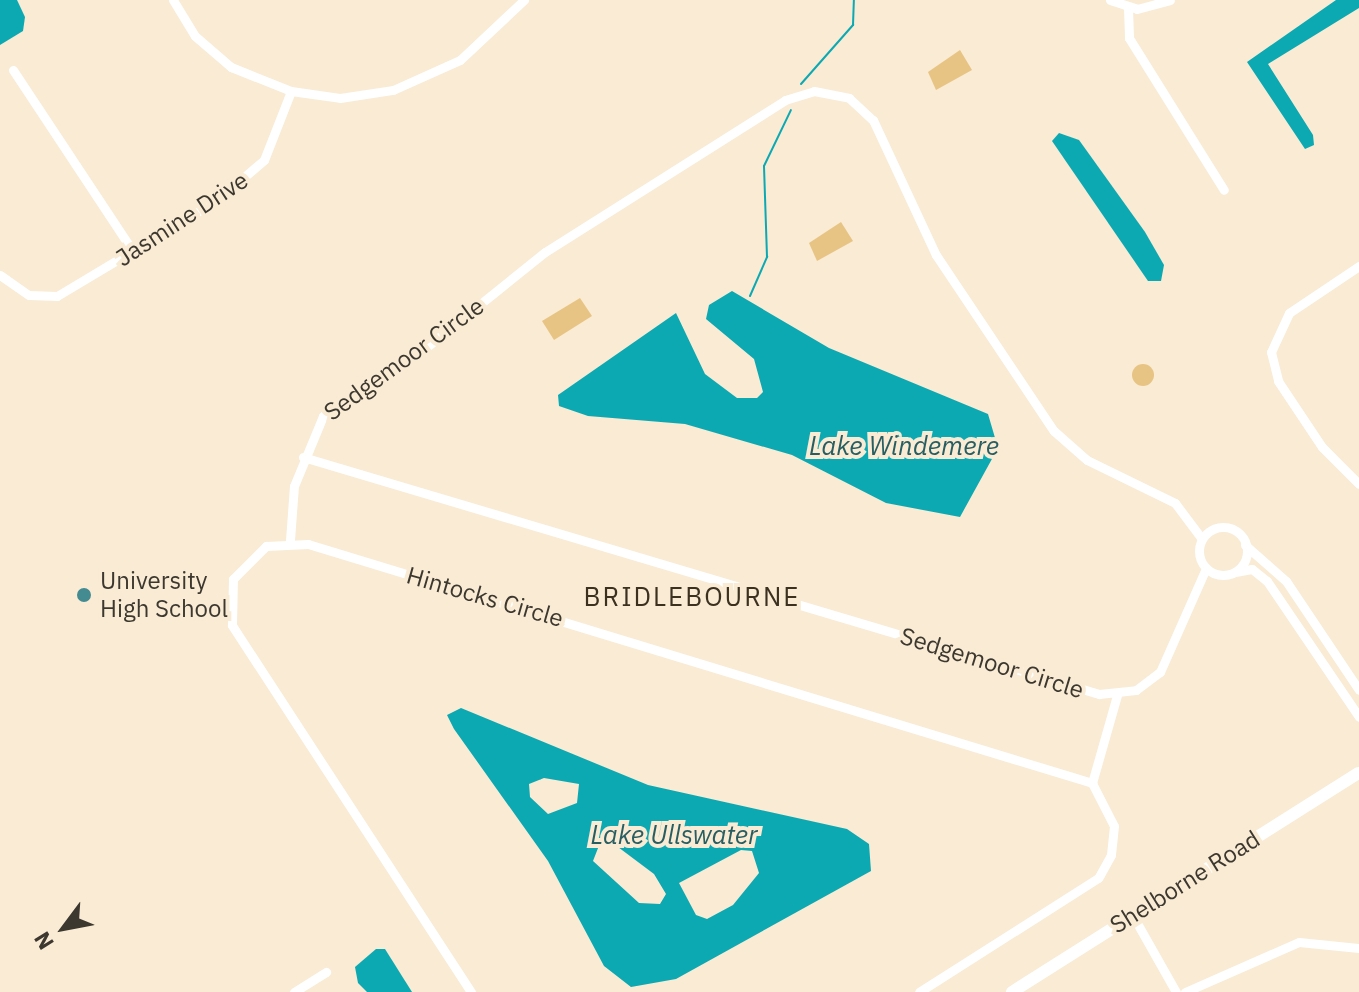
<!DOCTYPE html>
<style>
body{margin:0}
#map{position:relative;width:1359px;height:992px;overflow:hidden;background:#f9ebd4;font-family:"IBM Plex Sans",sans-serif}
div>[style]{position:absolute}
.green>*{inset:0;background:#e8c484}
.round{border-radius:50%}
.water>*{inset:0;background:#0ca9b3}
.stream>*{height:2px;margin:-1px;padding:0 1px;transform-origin:1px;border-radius:1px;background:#0ca9b3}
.minor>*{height:9px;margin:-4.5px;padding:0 4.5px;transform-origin:4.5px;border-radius:4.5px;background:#fff}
.minor>.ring{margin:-4.5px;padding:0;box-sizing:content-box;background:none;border:9px solid #fff;border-radius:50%}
.tertiary>*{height:12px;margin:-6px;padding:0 6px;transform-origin:6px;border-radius:6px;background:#fff}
.dots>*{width:22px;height:22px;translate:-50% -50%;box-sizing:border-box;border:4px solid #f9ebd4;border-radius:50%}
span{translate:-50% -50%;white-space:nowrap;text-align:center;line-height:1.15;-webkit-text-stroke:8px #f9ebd4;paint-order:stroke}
.street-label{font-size:24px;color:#3d382f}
.poi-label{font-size:24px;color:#3d382f}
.left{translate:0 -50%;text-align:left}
.water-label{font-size:26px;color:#285e62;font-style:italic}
.neighbourhood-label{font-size:26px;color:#3c311f;letter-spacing:2px}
.north{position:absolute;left:24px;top:888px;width:80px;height:80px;-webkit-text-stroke:6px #f9ebd4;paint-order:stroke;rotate:238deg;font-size:22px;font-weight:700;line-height:32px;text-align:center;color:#3d382f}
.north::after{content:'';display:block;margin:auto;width:28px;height:36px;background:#3d382f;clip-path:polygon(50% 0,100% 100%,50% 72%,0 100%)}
</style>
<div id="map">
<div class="green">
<div style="clip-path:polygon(960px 50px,972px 70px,936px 90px,928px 72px)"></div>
<div style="clip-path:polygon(841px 222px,853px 241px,817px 261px,809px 243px)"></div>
<div style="clip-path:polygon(580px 298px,592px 316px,554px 340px,542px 321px)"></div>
<div class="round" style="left:1132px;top:364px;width:22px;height:22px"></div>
</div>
<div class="water">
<div style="clip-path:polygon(0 0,17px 0,25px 17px,23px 31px,0 45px)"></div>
<div style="clip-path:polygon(1336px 0,1359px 0,1359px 8px,1268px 64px,1313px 135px,1314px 145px,1305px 149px,1247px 62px)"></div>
<div style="clip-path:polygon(1059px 133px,1079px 140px,1145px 232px,1164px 265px,1161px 281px,1148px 281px,1052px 141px)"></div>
<div style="clip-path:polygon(732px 291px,829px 348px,988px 414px,998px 448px,960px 517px,886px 503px,792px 455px,685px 424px,588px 416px,559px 406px,558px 395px,676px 313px,705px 374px,737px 398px,757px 398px,763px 392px,754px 359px,706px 319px,709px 305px)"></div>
<div style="clip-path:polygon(evenodd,461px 708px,648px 785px,847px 829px,869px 844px,871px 871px,676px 979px,631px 987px,604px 966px,548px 861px,454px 729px,447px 715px,461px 708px,544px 778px,579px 784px,577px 803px,548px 814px,530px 797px,529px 784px,544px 778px,461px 708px,610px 841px,654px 874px,666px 894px,660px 904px,639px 903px,593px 861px,600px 843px,610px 841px,461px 708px,741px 850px,752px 851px,759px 873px,733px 905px,707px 919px,696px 915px,679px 883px,741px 850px)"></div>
<div style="clip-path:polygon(376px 949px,385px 949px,412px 992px,367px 992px,358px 983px,355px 967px)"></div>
</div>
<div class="stream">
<div style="left:801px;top:84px;width:79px;rotate:-48.6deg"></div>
<div style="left:853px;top:25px;width:25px;rotate:-88deg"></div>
<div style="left:750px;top:296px;width:43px;rotate:-66.4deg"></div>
<div style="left:767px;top:257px;width:91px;rotate:-91.9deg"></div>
<div style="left:764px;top:166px;width:62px;rotate:-64.3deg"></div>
</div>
<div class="minor">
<div style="left:173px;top:0;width:42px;rotate:58.6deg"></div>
<div style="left:195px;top:36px;width:48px;rotate:40.7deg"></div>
<div style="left:231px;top:67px;width:65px;rotate:21.8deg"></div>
<div style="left:291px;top:91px;width:49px;rotate:8.1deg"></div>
<div style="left:340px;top:98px;width:54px;rotate:-8.6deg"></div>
<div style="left:393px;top:90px;width:73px;rotate:-24.1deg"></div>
<div style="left:460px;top:60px;width:88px;rotate:-43.2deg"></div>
<div style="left:1110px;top:0;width:28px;rotate:18deg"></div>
<div style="left:1137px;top:9px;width:34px;rotate:-15deg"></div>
<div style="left:1128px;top:8px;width:30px;rotate:88deg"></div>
<div style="left:1129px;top:38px;width:179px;rotate:58deg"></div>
<div style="left:13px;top:70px;width:217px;rotate:56.5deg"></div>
<div style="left:1359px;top:266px;width:84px;rotate:146.1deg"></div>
<div style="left:1289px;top:313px;width:43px;rotate:114.8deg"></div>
<div style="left:1271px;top:352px;width:30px;rotate:76deg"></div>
<div style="left:1278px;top:381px;width:79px;rotate:56.3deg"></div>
<div style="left:1322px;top:447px;width:52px;rotate:45deg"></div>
<div style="left:0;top:275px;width:35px;rotate:35deg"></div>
<div style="left:29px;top:295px;width:28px;rotate:2deg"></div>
<div style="left:57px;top:296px;width:185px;rotate:-30.9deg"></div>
<div style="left:216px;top:201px;width:63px;rotate:-40.5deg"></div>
<div style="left:264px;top:160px;width:74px;rotate:-68.6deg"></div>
<div style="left:303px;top:457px;width:831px;rotate:16.58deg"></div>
<div style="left:1099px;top:694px;width:37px;rotate:-6deg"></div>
<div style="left:1136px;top:690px;width:30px;rotate:-37deg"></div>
<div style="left:1160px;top:672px;width:114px;rotate:-66.1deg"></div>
<div class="ring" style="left:1199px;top:527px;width:39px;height:39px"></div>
<div style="left:290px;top:540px;width:54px;rotate:-85.8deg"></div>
<div style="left:294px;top:486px;width:76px;rotate:-67.5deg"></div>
<div style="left:323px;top:416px;width:120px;rotate:-33.4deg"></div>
<div style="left:423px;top:350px;width:156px;rotate:-38.8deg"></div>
<div style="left:545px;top:252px;width:284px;rotate:-32.3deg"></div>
<div style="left:785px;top:100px;width:30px;rotate:-17deg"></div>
<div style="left:814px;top:91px;width:36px;rotate:11deg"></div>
<div style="left:849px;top:98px;width:33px;rotate:43deg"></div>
<div style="left:873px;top:120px;width:149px;rotate:65deg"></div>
<div style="left:936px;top:255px;width:212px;rotate:56.2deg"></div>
<div style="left:1054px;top:431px;width:44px;rotate:41.3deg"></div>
<div style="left:1087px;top:460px;width:98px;rotate:26deg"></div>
<div style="left:1175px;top:503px;width:45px;rotate:53.1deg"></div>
<div style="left:1245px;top:545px;width:55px;rotate:41.3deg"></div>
<div style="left:1286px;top:581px;width:131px;rotate:56.2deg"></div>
<div style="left:1235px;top:572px;width:17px;rotate:-10deg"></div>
<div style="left:1252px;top:569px;width:19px;rotate:39deg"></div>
<div style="left:1267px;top:581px;width:164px;rotate:55.9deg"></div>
<div style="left:1092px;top:783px;width:91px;rotate:-74.1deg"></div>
<div style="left:1133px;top:916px;width:87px;rotate:60.5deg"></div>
<div style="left:294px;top:992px;width:38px;rotate:-32deg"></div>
<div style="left:471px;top:992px;width:438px;rotate:-123.1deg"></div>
<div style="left:232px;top:625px;width:46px;rotate:-88.8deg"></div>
<div style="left:233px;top:579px;width:47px;rotate:-45deg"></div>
<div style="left:266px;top:546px;width:42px;rotate:-2.7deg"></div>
<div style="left:308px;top:544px;width:820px;rotate:16.95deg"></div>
<div style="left:1092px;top:783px;width:48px;rotate:62.9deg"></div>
<div style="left:1114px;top:826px;width:29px;rotate:96deg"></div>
<div style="left:1111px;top:855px;width:26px;rotate:119deg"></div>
<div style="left:1098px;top:878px;width:212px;rotate:147.5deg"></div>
<div style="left:1185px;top:992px;width:124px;rotate:-23.7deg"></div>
<div style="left:1299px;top:942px;width:60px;rotate:5.7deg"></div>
</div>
<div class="tertiary">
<div style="left:1012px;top:992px;width:410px;rotate:-32.3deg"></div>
</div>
<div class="dots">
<div style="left:84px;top:595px;background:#438b91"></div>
</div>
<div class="street-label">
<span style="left:182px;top:219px;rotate:-33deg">Jasmine Drive</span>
<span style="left:404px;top:359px;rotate:-36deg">Sedgemoor Circle</span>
<span style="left:485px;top:597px;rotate:16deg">Hintocks Circle</span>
<span style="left:992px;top:663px;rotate:17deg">Sedgemoor Circle</span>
<span style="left:1185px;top:882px;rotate:-32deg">Shelborne Road</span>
</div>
<div class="poi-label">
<span class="left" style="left:100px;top:595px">University<br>High School</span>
</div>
<div class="water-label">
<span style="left:904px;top:446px">Lake Windemere</span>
<span style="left:674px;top:835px">Lake Ullswater</span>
</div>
<div class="neighbourhood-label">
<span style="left:692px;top:597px">BRIDLEBOURNE</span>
</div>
<div class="north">N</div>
</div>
